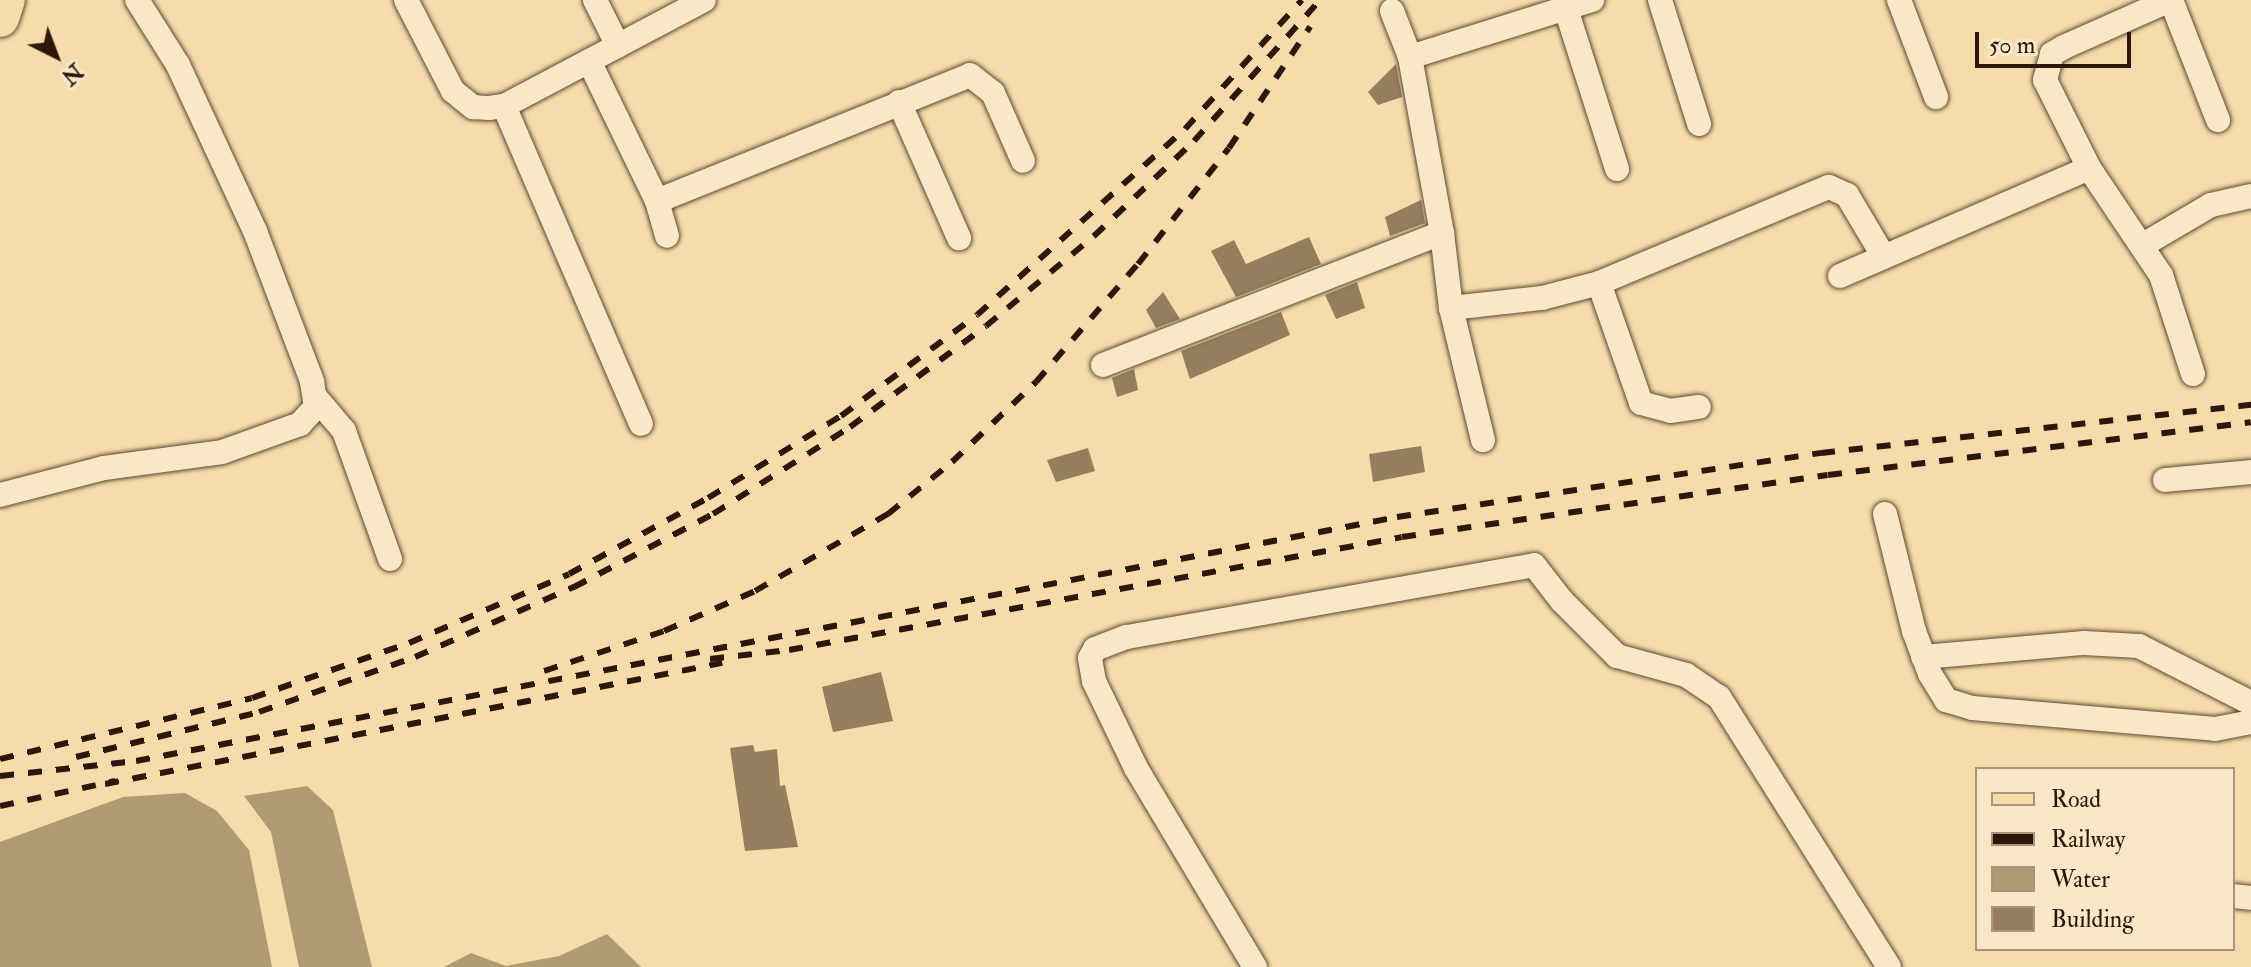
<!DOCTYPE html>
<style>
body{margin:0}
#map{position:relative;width:2251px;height:967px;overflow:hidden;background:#f5dcaa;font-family:"IM FELL Double Pica",serif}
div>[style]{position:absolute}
.water>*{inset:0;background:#b19974}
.building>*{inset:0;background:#957d5d}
.roads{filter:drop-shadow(0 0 2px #5e4832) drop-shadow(0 0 2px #5e4832)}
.street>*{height:24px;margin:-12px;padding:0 12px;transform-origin:12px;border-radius:12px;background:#f8e8c8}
.primary>*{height:38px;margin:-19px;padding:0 19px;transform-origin:19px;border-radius:19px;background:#f5dcaa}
.rail>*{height:6px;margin-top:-3px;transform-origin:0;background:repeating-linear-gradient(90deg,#2c170a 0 14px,transparent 0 28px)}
span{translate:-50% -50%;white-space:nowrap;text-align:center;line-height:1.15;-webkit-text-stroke:8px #f8e8c8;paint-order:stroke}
.legend{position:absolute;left:1975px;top:767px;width:260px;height:184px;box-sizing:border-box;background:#f8e8c8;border:2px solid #a6947c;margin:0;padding:10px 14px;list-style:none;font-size:24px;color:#2c170a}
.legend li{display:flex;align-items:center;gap:16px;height:40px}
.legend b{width:40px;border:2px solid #a6947c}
.north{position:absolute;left:16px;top:16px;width:80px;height:80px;-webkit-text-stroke:6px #f8e8c8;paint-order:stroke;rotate:138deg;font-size:22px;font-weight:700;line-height:32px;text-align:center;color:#2c170a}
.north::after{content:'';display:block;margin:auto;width:28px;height:36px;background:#2c170a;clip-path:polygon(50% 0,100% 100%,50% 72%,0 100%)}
.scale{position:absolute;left:1975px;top:32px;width:156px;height:36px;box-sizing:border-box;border:4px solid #2c170a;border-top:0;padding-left:10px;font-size:24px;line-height:28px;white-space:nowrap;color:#2c170a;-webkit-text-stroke:6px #f8e8c8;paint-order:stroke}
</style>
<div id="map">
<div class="water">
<div style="clip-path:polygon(307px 786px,333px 810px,372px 967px,299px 967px,271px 832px,244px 796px)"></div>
<div style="clip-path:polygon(185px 793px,217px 811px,249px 850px,272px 967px,0 967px,0 842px,123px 797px)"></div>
<div style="clip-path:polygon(607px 934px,641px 967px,444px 967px,471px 953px,506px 966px,559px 956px)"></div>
</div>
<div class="building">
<div style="clip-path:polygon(1396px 64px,1402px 97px,1378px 105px,1368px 92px)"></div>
<div style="clip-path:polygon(1421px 200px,1425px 223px,1390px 236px,1385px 217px)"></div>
<div style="clip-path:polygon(1309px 237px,1321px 264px,1236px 297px,1211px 251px,1234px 240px,1246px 264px)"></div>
<div style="clip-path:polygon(1357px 282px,1365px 308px,1336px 319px,1325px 295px)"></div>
<div style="clip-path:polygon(1163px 292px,1180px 319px,1156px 328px,1146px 310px)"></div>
<div style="clip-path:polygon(1281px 312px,1290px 335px,1190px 379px,1181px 351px)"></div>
<div style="clip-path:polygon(1134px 369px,1138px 390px,1117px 397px,1112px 378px)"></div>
<div style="clip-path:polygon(1421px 446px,1425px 472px,1373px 482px,1369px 454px)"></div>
<div style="clip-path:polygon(1088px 448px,1095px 471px,1056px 482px,1047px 460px)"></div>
<div style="clip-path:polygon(881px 672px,893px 721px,833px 732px,822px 687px)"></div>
<div style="clip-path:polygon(753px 745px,755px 752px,777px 749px,780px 786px,785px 785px,798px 847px,745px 851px,730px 748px)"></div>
</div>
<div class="roads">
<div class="street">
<div style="left:406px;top:0;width:102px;rotate:62.7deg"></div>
<div style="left:453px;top:91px;width:26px;rotate:39deg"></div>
<div style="left:473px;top:107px;width:16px;rotate:4deg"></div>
<div style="left:489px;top:108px;width:15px;rotate:-8deg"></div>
<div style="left:504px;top:106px;width:226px;rotate:-27.9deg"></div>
<div style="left:595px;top:0;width:51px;rotate:63.4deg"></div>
<div style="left:1660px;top:0;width:130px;rotate:72.5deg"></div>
<div style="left:1899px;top:0;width:104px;rotate:69.1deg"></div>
<div style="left:2170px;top:0;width:116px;rotate:156.1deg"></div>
<div style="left:2064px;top:47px;width:14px;rotate:150deg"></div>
<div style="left:2052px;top:54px;width:27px;rotate:105deg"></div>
<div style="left:2045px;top:80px;width:98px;rotate:63.4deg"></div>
<div style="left:2089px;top:168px;width:129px;rotate:56.1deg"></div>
<div style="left:2161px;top:275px;width:104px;rotate:72.1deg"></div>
<div style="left:2171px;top:0;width:129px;rotate:68.6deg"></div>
<div style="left:1566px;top:9px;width:168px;rotate:72.3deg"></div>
<div style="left:1392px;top:11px;width:49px;rotate:68.6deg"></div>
<div style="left:1410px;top:57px;width:179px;rotate:79.7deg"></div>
<div style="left:1442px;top:233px;width:76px;rotate:83.2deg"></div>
<div style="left:1451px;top:308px;width:136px;rotate:76.4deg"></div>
<div style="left:1410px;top:57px;width:191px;rotate:-17.4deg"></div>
<div style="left:589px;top:61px;width:156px;rotate:64.1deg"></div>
<div style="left:657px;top:201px;width:36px;rotate:74deg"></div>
<div style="left:899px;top:102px;width:149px;rotate:66.2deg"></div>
<div style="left:504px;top:106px;width:346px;rotate:66.7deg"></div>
<div style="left:657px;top:201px;width:337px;rotate:-21.9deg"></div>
<div style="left:970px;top:75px;width:29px;rotate:38deg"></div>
<div style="left:993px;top:93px;width:74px;rotate:66.2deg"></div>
<div style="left:2143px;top:245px;width:79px;rotate:-30.5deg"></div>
<div style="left:2211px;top:205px;width:41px;rotate:-12.7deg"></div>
<div style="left:1840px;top:276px;width:271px;rotate:-23.4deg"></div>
<div style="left:1599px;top:283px;width:127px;rotate:70.7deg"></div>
<div style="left:1641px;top:403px;width:30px;rotate:15deg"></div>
<div style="left:1670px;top:411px;width:29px;rotate:-8deg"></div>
<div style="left:1451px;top:308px;width:92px;rotate:-6.3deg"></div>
<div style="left:1542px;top:298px;width:59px;rotate:-14.7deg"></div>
<div style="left:1599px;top:283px;width:249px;rotate:-22.7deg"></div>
<div style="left:1829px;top:187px;width:20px;rotate:24deg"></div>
<div style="left:1847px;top:195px;width:72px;rotate:59.2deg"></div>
<div style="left:1103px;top:365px;width:364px;rotate:-21.3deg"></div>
<div style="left:317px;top:399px;width:42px;rotate:49.8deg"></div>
<div style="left:344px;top:431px;width:136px;rotate:70.2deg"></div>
<div style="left:2165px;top:480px;width:86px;rotate:-5.3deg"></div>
<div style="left:0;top:495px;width:107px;rotate:-14.6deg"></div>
<div style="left:104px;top:468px;width:119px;rotate:-7.7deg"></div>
<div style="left:222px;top:452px;width:83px;rotate:-19.7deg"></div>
<div style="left:300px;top:424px;width:23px;rotate:-47deg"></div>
<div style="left:316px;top:407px;width:26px;rotate:-99deg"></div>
<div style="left:312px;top:381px;width:160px;rotate:-110.8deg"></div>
<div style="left:255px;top:231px;width:183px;rotate:-114.9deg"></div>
<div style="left:178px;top:65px;width:77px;rotate:-122.2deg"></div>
<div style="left:1885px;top:514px;width:121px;rotate:76.1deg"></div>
<div style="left:1914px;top:631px;width:46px;rotate:69.6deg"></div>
<div style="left:1930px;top:674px;width:31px;rotate:58deg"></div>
<div style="left:1946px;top:700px;width:27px;rotate:17deg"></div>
<div style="left:1972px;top:708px;width:244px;rotate:4.9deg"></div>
<div style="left:2215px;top:729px;width:37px;rotate:-11deg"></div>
<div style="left:1923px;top:657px;width:162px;rotate:-5deg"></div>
<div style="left:2084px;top:643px;width:55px;rotate:3.1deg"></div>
<div style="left:2139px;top:646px;width:126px;rotate:27deg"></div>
<div style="left:2233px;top:896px;width:18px;rotate:6deg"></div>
<div style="left:1255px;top:967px;width:232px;rotate:-120.9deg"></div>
<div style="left:1136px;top:768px;width:97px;rotate:-115.8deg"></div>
<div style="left:1094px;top:681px;width:23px;rotate:-100deg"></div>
<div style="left:1090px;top:658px;width:10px;rotate:-61deg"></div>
<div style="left:1095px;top:649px;width:34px;rotate:-21deg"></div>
<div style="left:1127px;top:637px;width:413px;rotate:-10deg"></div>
<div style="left:1534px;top:565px;width:46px;rotate:52.1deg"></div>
<div style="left:1562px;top:601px;width:78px;rotate:45deg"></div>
<div style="left:1617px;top:656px;width:72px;rotate:15.4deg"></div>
<div style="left:1686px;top:675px;width:40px;rotate:34deg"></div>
<div style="left:1719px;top:697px;width:319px;rotate:57.8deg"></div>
</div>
<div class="primary">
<div style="left:0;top:18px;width:19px;rotate:-72deg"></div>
</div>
</div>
<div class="rail">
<div style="left:710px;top:659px;width:80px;rotate:-6.5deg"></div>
<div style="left:789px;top:650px;width:623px;rotate:-10.44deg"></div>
<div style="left:1402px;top:537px;width:430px;rotate:-8.3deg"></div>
<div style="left:1828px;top:475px;width:426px;rotate:-7.1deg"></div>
<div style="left:544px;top:671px;width:126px;rotate:-18.4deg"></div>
<div style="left:664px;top:631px;width:99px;rotate:-23.7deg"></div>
<div style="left:755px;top:591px;width:154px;rotate:-30.1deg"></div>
<div style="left:888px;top:514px;width:82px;rotate:-39.1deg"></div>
<div style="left:952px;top:462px;width:116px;rotate:-43.6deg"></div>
<div style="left:1036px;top:382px;width:156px;rotate:-49.2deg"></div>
<div style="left:1138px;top:264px;width:147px;rotate:-51.9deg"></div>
<div style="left:1229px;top:148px;width:146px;rotate:-56.2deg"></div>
<div style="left:76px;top:757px;width:188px;rotate:-13.8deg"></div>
<div style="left:259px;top:712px;width:165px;rotate:-19.4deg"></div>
<div style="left:415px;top:657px;width:174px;rotate:-23.8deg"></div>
<div style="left:574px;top:587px;width:157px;rotate:-27.7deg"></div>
<div style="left:713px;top:514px;width:162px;rotate:-32.4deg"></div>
<div style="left:850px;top:427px;width:169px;rotate:-36.6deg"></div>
<div style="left:986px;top:326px;width:141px;rotate:-39.8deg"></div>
<div style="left:1094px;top:236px;width:138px;rotate:-43.5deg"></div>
<div style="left:1194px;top:141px;width:189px;rotate:-48.2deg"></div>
<div style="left:0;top:759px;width:259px;rotate:-13.6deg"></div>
<div style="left:252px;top:698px;width:166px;rotate:-19.3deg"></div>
<div style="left:409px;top:643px;width:174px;rotate:-23.3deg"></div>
<div style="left:569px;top:574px;width:158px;rotate:-28.7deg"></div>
<div style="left:708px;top:498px;width:156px;rotate:-31.7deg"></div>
<div style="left:841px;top:416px;width:169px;rotate:-36.6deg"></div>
<div style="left:977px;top:315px;width:279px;rotate:-41.8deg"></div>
<div style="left:1185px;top:129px;width:174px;rotate:-47.8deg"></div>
<div style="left:0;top:776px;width:137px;rotate:-6.3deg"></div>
<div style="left:136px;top:761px;width:1284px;rotate:-10.95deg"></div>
<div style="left:1397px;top:517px;width:429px;rotate:-8.6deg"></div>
<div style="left:1821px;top:453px;width:433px;rotate:-6.4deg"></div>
<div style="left:105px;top:784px;width:629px;rotate:-11.1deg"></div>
<div style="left:0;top:806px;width:118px;rotate:-12.3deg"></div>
</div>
<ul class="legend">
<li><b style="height:10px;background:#f5dcaa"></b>Road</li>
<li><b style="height:10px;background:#2c170a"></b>Railway</li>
<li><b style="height:22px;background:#b19974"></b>Water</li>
<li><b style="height:22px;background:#957d5d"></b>Building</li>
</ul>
<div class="north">N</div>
<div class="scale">50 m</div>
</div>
